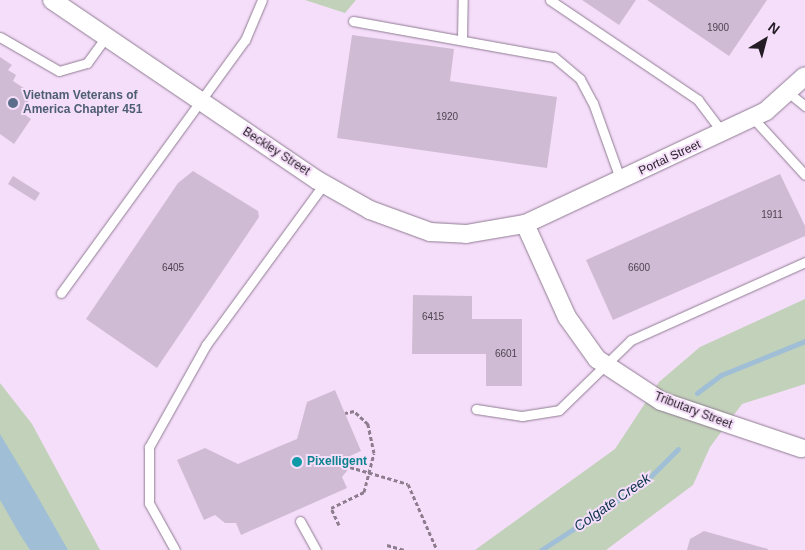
<!DOCTYPE html>
<style>
body{margin:0}
#map{position:relative;width:805px;height:550px;overflow:hidden;background:#f5def9;font-family:Arial,sans-serif}
div>[style]{position:absolute}
.green>*{inset:0;background:#c2d1b9}
.water>*{inset:0;background:#a0bfd7}
.stream>*{height:5px;margin:-2.5px;padding:0 2.5px;transform-origin:2.5px;border-radius:2.5px;background:#a0bfd7}
.building>*{inset:0;background:#d0bbd5}
.path>*{height:3px;margin-top:-1.5px;transform-origin:0;background:repeating-linear-gradient(90deg,#8d7d8f 0 4px,transparent 0 6.5px)}
.roads{filter:drop-shadow(0 0 1px #8f7b93) drop-shadow(0 0 1px #8f7b93)}
.service>*{height:9px;margin:-4.5px;padding:0 4.5px;transform-origin:4.5px;border-radius:4.5px;background:#fff}
.minor>*{height:18px;margin:-9px;padding:0 9px;transform-origin:9px;border-radius:9px;background:#fff}
.dots>*{width:14px;height:14px;translate:-50% -50%;box-sizing:border-box;border:2px solid #f5def9;border-radius:50%}
span{translate:-50% -50%;white-space:nowrap;text-align:center;line-height:1.15;-webkit-text-stroke:4px #f5def9;paint-order:stroke}
.number-label{font-size:10px;color:#4f4451}
.number-label span{-webkit-text-stroke-width:0}
.service-label{font-size:12px;color:#4e5e75;font-weight:700}
.left{translate:0 -50%;text-align:left}
.street-label{font-size:12px;color:#241c25}
.culture-label{font-size:12px;color:#0d838f;font-weight:700}
.water-label{font-size:14px;color:#09314a;font-style:italic}
.north{position:absolute;left:740px;top:15px;width:50px;height:50px;-webkit-text-stroke:4px #f5def9;paint-order:stroke;rotate:37deg;font-size:14px;font-weight:700;line-height:20px;text-align:center;color:#241c25}
.north::after{content:'';display:block;margin:auto;width:18px;height:22px;background:#241c25;clip-path:polygon(50% 0,100% 100%,50% 72%,0 100%)}
</style>
<div id="map">
<div class="green">
<div style="clip-path:polygon(305px 0,356px 0,345px 13px)"></div>
<div style="clip-path:polygon(805px 299px,805px 384px,742px 404px,710px 447px,693px 485px,606px 550px,475px 550px,615px 449px,659px 382px,700px 347px)"></div>
<div style="clip-path:polygon(0 383px,32px 424px,100px 550px,0 550px)"></div>
</div>
<div class="water">
<div style="clip-path:polygon(0 434px,35px 492px,68px 550px,30px 550px,19px 533px,0 500px)"></div>
</div>
<div class="stream">
<div style="left:697px;top:393px;width:30px;rotate:-37deg"></div>
<div style="left:721px;top:375px;width:91px;rotate:-22deg"></div>
<div style="left:541px;top:550px;width:123px;rotate:-33deg"></div>
<div style="left:644px;top:483px;width:48px;rotate:-45deg"></div>
</div>
<div class="building">
<div style="clip-path:polygon(582px 0,636px 0,619px 25px)"></div>
<div style="clip-path:polygon(647px 0,767px 0,729px 56px)"></div>
<div style="clip-path:polygon(352px 35px,454px 49px,450px 81px,557px 97px,547px 168px,337px 138px)"></div>
<div style="clip-path:polygon(0 57px,12px 65px,8px 70px,16px 75px,13px 81px,33px 94px,21px 112px,31px 119px,14px 144px,0 134px)"></div>
<div style="clip-path:polygon(193px 171px,258px 211px,259px 217px,157px 368px,86px 319px,178px 183px)"></div>
<div style="clip-path:polygon(780px 174px,805px 226px,805px 236px,613px 320px,586px 260px)"></div>
<div style="clip-path:polygon(13px 176px,40px 193px,35px 201px,8px 184px)"></div>
<div style="clip-path:polygon(413px 295px,472px 296px,472px 319px,522px 319px,522px 386px,486px 386px,486px 354px,412px 354px)"></div>
<div style="clip-path:polygon(335px 390px,361px 451px,350px 456px,350px 467px,342px 477px,347px 488px,241px 535px,236px 523px,225px 523px,215px 515px,204px 520px,177px 460px,205px 448px,238px 464px,280px 446px,297px 439px,307px 402px)"></div>
<div style="clip-path:polygon(704px 531px,768px 549px,768px 550px,687px 550px,690px 539px)"></div>
</div>
<div class="path">
<div style="left:350px;top:467px;width:60px;rotate:16.3deg"></div>
<div style="left:408px;top:484px;width:72px;rotate:66.3deg"></div>
<div style="left:339px;top:525px;width:19px;rotate:-115deg"></div>
<div style="left:331px;top:508px;width:37px;rotate:-26deg"></div>
<div style="left:364px;top:492px;width:40px;rotate:-75.6deg"></div>
<div style="left:374px;top:453px;width:30px;rotate:-102deg"></div>
<div style="left:368px;top:424px;width:19px;rotate:-137deg"></div>
<div style="left:354px;top:411px;width:9px;rotate:167deg"></div>
<div style="left:387px;top:545px;width:18px;rotate:16deg"></div>
</div>
<div class="roads">
<div class="service">
<div style="left:550px;top:0;width:179px;rotate:34deg"></div>
<div style="left:698px;top:100px;width:41px;rotate:52.9deg"></div>
<div style="left:353px;top:21px;width:204px;rotate:10.2deg"></div>
<div style="left:554px;top:57px;width:34px;rotate:40deg"></div>
<div style="left:580px;top:79px;width:27px;rotate:62deg"></div>
<div style="left:593px;top:103px;width:83px;rotate:70.3deg"></div>
<div style="left:0;top:37px;width:68px;rotate:30deg"></div>
<div style="left:59px;top:71px;width:29px;rotate:-16deg"></div>
<div style="left:87px;top:63px;width:32px;rotate:-54deg"></div>
<div style="left:462px;top:39px;width:39px;rotate:-89deg"></div>
<div style="left:789px;top:93px;width:21px;rotate:39deg"></div>
<div style="left:753px;top:118px;width:77px;rotate:47.6deg"></div>
<div style="left:61px;top:293px;width:313px;rotate:-54deg"></div>
<div style="left:245px;top:40px;width:43px;rotate:-67deg"></div>
<div style="left:476px;top:409px;width:47px;rotate:8.7deg"></div>
<div style="left:522px;top:416px;width:37px;rotate:-9deg"></div>
<div style="left:559px;top:410px;width:100px;rotate:-44.2deg"></div>
<div style="left:631px;top:340px;width:191px;rotate:-24.1deg"></div>
<div style="left:300px;top:521px;width:33px;rotate:61deg"></div>
<div style="left:175px;top:550px;width:54px;rotate:-119deg"></div>
<div style="left:149px;top:503px;width:56px;rotate:-90deg"></div>
<div style="left:149px;top:447px;width:117px;rotate:-60.8deg"></div>
<div style="left:206px;top:345px;width:200px;rotate:-53.8deg"></div>
</div>
<div class="minor">
<div style="left:52px;top:0;width:320px;rotate:34.2deg"></div>
<div style="left:317px;top:180px;width:61px;rotate:29.5deg"></div>
<div style="left:370px;top:210px;width:64px;rotate:20.1deg"></div>
<div style="left:430px;top:232px;width:36px;rotate:3deg"></div>
<div style="left:466px;top:234px;width:60px;rotate:-9.6deg"></div>
<div style="left:525px;top:224px;width:266px;rotate:-25.1deg"></div>
<div style="left:766px;top:111px;width:52px;rotate:-41.9deg"></div>
<div style="left:525px;top:224px;width:102px;rotate:65.7deg"></div>
<div style="left:567px;top:317px;width:52px;rotate:54.5deg"></div>
<div style="left:597px;top:359px;width:77px;rotate:33.3deg"></div>
<div style="left:661px;top:401px;width:148px;rotate:18.6deg"></div>
</div>
</div>
<div class="dots">
<div style="left:13px;top:103px;background:#5c6f8a"></div>
<div style="left:297px;top:462px;background:#0f9aa8"></div>
</div>
<div class="number-label">
<span style="left:718px;top:28px">1900</span>
<span style="left:447px;top:117px">1920</span>
<span style="left:772px;top:215px">1911</span>
<span style="left:173px;top:268px">6405</span>
<span style="left:639px;top:268px">6600</span>
<span style="left:433px;top:317px">6415</span>
<span style="left:506px;top:354px">6601</span>
</div>
<div class="service-label">
<span class="left" style="left:23px;top:103px">Vietnam Veterans of<br>America Chapter 451</span>
</div>
<div class="street-label">
<span style="left:276px;top:152px;rotate:33deg">Beckley Street</span>
<span style="left:670px;top:158px;rotate:-25deg">Portal Street</span>
<span style="left:693px;top:411px;rotate:21deg">Tributary Street</span>
</div>
<div class="culture-label">
<span class="left" style="left:307px;top:462px">Pixelligent</span>
</div>
<div class="water-label">
<span style="left:612px;top:502px;rotate:-35deg">Colgate Creek</span>
</div>
<div class="north">N</div>
</div>
